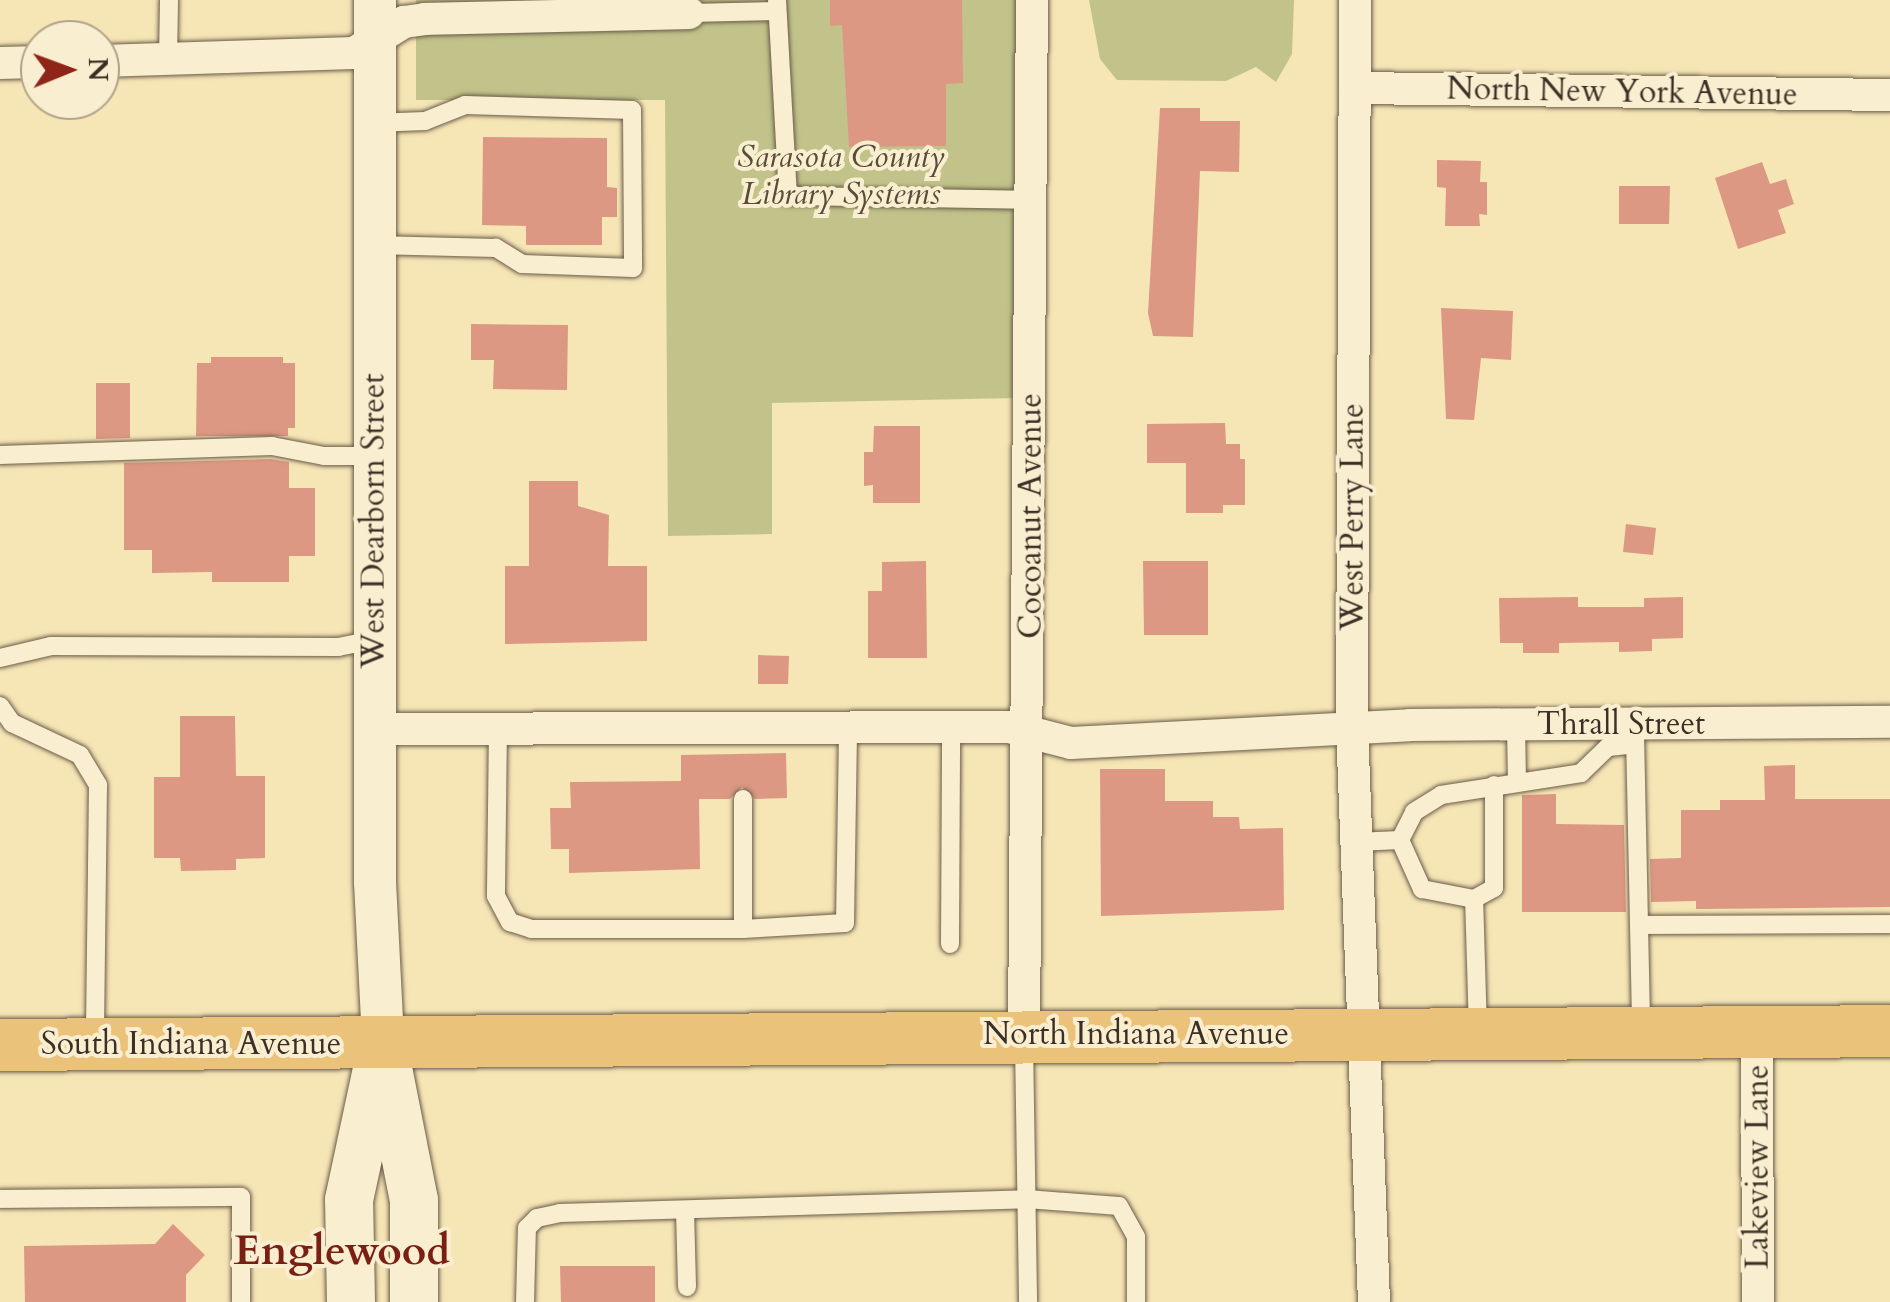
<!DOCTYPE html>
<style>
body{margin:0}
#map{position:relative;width:1890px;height:1302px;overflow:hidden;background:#f6e5b5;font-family:Cardo,serif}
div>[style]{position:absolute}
.green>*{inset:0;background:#c1c38a}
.building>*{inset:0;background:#dc9883}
.roads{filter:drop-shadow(0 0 2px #6a5c4a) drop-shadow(0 0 2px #6a5c4a)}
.service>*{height:18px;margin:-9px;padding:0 9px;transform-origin:9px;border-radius:9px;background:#f9eecf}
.minor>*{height:32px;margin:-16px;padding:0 16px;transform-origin:16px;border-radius:16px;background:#f9eecf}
.tertiary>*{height:42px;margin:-21px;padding:0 21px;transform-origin:21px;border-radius:21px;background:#f9eecf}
.secondary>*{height:48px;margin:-24px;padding:0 24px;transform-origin:24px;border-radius:24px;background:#f9eecf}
.primary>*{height:52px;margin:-26px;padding:0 26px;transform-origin:26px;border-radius:26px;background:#ebc27a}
span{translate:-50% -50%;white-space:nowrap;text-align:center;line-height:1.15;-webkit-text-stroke:8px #f9eecf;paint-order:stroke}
.street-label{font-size:32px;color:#3c2f26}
.park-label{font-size:32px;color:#574d3a;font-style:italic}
.district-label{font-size:42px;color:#7a1f14;font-weight:700}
.north{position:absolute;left:20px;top:20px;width:100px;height:100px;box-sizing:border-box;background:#f9eecf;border:2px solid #ada28b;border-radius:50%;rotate:89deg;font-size:28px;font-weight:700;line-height:40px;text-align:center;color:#3c2f26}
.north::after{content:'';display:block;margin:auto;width:35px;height:45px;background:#8f2418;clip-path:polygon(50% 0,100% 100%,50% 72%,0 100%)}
</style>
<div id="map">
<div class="green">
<div style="clip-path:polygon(416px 0,1017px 0,1016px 398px,772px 403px,772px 534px,668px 536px,665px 100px,416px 100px)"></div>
<div style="clip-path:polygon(1089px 0,1294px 0,1292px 54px,1276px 82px,1256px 67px,1226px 81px,1117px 80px,1100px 59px)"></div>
</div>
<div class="building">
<div style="clip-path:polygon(830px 0,962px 0,963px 83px,946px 84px,946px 146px,849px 147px,842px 25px,830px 26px)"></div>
<div style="clip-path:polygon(1160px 108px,1200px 108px,1200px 121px,1240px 121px,1239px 172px,1200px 171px,1193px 337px,1153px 336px,1148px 313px)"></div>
<div style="clip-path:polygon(483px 137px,607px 138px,607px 187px,617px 188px,617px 217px,602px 217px,602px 245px,526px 245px,526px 226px,482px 225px)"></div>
<div style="clip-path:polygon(1437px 160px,1481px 161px,1480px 182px,1487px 182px,1487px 215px,1479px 214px,1480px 226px,1445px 226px,1446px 188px,1437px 187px)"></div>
<div style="clip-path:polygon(1762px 162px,1770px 184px,1786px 179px,1794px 204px,1778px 210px,1786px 233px,1738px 249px,1715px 178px)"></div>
<div style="clip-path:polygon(1619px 186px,1670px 186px,1669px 224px,1619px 224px)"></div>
<div style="clip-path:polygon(1441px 308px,1513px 311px,1511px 360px,1481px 358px,1474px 420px,1446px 419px)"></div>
<div style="clip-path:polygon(471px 324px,568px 325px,567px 390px,493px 389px,494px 360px,471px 360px)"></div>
<div style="clip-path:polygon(211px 357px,283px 357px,283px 363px,295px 363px,295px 428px,288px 428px,288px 436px,196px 436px,197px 363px,211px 363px)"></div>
<div style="clip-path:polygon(96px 383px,130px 383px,130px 438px,96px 439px)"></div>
<div style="clip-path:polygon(1225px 423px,1226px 444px,1240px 444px,1240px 459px,1245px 459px,1245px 505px,1223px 505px,1223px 513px,1186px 513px,1186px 463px,1147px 463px,1147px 424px)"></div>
<div style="clip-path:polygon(874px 426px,920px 426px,920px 503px,873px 503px,873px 485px,864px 486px,864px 452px,873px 452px)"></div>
<div style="clip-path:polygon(271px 459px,289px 462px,289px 488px,315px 488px,315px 556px,289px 556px,289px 582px,212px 582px,212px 572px,152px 573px,152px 550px,124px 550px,124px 463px)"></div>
<div style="clip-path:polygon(529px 481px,578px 481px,578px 506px,609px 515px,608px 566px,647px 566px,647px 641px,505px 644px,505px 566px,529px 566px)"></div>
<div style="clip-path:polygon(1626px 524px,1656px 528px,1653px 555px,1623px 552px)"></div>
<div style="clip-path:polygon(926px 561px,927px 658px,868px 658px,868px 591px,882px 591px,882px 562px)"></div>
<div style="clip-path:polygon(1143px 561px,1208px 561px,1208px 635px,1144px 635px)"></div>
<div style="clip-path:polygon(1578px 597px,1578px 607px,1644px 607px,1644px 598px,1683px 597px,1683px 638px,1652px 639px,1652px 651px,1619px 652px,1619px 642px,1559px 643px,1559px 653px,1523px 653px,1523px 643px,1500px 643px,1499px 598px)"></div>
<div style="clip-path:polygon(758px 655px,789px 656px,788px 684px,758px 684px)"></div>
<div style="clip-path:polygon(180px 716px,235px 716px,236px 776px,265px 776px,265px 858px,236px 859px,236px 870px,181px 871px,180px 858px,154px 858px,154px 777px,180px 777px)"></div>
<div style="clip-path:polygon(786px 753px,787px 798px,755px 799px,742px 787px,730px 799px,699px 799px,700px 869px,569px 873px,569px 849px,551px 849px,550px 808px,571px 808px,570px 782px,681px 781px,681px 755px)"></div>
<div style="clip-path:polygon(1795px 765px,1795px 799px,1890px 799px,1890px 907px,1696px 909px,1696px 901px,1651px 902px,1650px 859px,1681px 858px,1681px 810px,1720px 810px,1720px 800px,1765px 800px,1764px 766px)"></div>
<div style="clip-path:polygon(1100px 769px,1165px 769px,1165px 801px,1213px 801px,1213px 817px,1239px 817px,1240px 829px,1283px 828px,1284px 910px,1101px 916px)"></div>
<div style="clip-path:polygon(1556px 794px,1556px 824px,1624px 825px,1626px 912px,1522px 912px,1522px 795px)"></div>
<div style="clip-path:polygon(173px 1224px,205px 1255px,186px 1275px,186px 1302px,25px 1302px,24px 1246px,155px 1244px)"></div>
<div style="clip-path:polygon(560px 1266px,655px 1266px,655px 1302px,561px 1302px)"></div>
</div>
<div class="roads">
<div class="service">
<div style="left:777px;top:0;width:196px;rotate:86.8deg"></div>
<div style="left:788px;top:196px;width:243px;rotate:0.9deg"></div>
<div style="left:689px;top:5px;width:8px;rotate:90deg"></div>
<div style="left:689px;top:13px;width:88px;rotate:-1.3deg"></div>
<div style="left:168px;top:59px;width:59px;rotate:-89deg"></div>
<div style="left:374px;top:123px;width:51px;rotate:-2.2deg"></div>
<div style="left:425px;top:121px;width:43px;rotate:-21.8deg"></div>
<div style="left:465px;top:105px;width:167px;rotate:1.7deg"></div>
<div style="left:632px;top:110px;width:158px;rotate:89.6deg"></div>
<div style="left:633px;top:268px;width:111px;rotate:-177.9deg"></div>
<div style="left:522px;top:264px;width:31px;rotate:-148deg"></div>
<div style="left:496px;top:248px;width:122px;rotate:-178.6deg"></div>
<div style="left:0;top:455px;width:272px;rotate:-1.9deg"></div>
<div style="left:272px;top:446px;width:53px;rotate:10.9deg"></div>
<div style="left:324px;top:456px;width:50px"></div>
<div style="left:0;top:658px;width:52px;rotate:-13.2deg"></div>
<div style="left:51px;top:646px;width:287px;rotate:0.2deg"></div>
<div style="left:338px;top:647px;width:37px;rotate:-11deg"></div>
<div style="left:0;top:706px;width:21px;rotate:55deg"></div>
<div style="left:12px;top:723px;width:75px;rotate:25.2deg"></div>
<div style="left:80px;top:755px;width:35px;rotate:59deg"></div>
<div style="left:98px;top:785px;width:254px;rotate:90.7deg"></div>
<div style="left:1516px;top:725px;width:55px;rotate:89deg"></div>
<div style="left:498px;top:727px;width:169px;rotate:90.7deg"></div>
<div style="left:496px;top:896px;width:30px;rotate:62deg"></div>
<div style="left:510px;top:922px;width:22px;rotate:18deg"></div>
<div style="left:531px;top:929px;width:212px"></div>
<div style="left:743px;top:929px;width:102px;rotate:-3.4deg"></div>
<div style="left:845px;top:923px;width:196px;rotate:-89.1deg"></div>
<div style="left:1635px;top:734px;width:294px;rotate:88.8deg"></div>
<div style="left:743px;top:799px;width:130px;rotate:90deg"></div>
<div style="left:1400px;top:840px;width:54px;rotate:65.8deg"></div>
<div style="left:1422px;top:889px;width:53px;rotate:10.9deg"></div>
<div style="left:1356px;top:842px;width:44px;rotate:-2.6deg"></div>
<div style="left:1400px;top:840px;width:31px;rotate:-63deg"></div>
<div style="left:1414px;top:812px;width:32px;rotate:-32deg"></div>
<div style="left:1441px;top:795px;width:142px;rotate:-8.9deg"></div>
<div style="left:1581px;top:773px;width:37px;rotate:-44deg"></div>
<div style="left:1608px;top:747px;width:27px;rotate:-6deg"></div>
<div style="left:1642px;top:925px;width:248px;rotate:-0.2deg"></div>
<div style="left:950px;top:944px;width:217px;rotate:-89.7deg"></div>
<div style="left:1478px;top:1031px;width:132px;rotate:-91.7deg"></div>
<div style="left:1474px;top:899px;width:23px;rotate:-29deg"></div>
<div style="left:1494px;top:888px;width:103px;rotate:-90deg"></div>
<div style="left:1024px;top:1043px;width:259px;rotate:89.1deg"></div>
<div style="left:0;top:1199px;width:241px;rotate:-0.5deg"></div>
<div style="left:241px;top:1197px;width:105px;rotate:90deg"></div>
<div style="left:685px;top:1210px;width:77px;rotate:88.5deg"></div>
<div style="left:525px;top:1302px;width:74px;rotate:-88.5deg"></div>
<div style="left:527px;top:1228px;width:14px;rotate:-45deg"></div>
<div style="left:537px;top:1218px;width:24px;rotate:-12deg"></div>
<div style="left:560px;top:1213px;width:467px;rotate:-1.7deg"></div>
<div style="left:1027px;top:1199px;width:92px;rotate:4.4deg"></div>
<div style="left:1119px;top:1206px;width:35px;rotate:61deg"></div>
<div style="left:1136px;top:1237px;width:65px;rotate:90deg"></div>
</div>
<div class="minor">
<div style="left:1355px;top:0;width:727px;rotate:90.24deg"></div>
<div style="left:1352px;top:727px;width:575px;rotate:87.81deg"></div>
<div style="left:100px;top:61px;width:254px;rotate:-1.8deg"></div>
<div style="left:354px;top:53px;width:59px;rotate:-31.8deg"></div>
<div style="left:404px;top:22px;width:21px;rotate:-8deg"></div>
<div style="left:425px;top:19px;width:264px;rotate:-1.3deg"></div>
<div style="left:0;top:63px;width:40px;rotate:-1.4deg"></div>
<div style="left:1355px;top:88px;width:535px;rotate:0.75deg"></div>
<div style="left:375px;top:729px;width:634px;rotate:-0.18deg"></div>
<div style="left:1009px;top:727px;width:64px;rotate:14.5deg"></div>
<div style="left:1071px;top:743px;width:339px;rotate:-3deg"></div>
<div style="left:1410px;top:725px;width:480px;rotate:-0.4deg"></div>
<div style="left:1757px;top:1031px;width:271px;rotate:89.8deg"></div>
<div style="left:1024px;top:1033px;width:1033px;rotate:-89.56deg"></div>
</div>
<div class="tertiary">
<div style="left:375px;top:0;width:882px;rotate:90deg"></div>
<div style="left:375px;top:882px;width:160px;rotate:87.1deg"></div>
</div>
<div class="secondary">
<div style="left:387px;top:1063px;width:140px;rotate:78.9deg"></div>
<div style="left:414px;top:1200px;width:102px;rotate:90deg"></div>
<div style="left:351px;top:1302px;width:102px;rotate:-91.1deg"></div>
<div style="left:349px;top:1200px;width:162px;rotate:-77.9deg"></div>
</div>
<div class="primary">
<div style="left:0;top:1045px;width:1890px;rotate:-0.42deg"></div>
</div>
</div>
<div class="street-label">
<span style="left:1622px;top:92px;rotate:1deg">North New York Avenue</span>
<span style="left:1031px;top:516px;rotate:-90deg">Cocoanut Avenue</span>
<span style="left:1353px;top:517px;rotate:-90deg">West Perry Lane</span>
<span style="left:374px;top:521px;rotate:-90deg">West Dearborn Street</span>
<span style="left:1621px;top:724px">Thrall Street</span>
<span style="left:1136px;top:1034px">North Indiana Avenue</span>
<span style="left:191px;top:1044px">South Indiana Avenue</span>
<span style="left:1758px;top:1167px;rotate:-90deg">Lakeview Lane</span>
</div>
<div class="park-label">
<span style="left:841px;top:176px">Sarasota County<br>Library Systems</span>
</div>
<div class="district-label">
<span style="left:342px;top:1251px">Englewood</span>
</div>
<div class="north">N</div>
</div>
